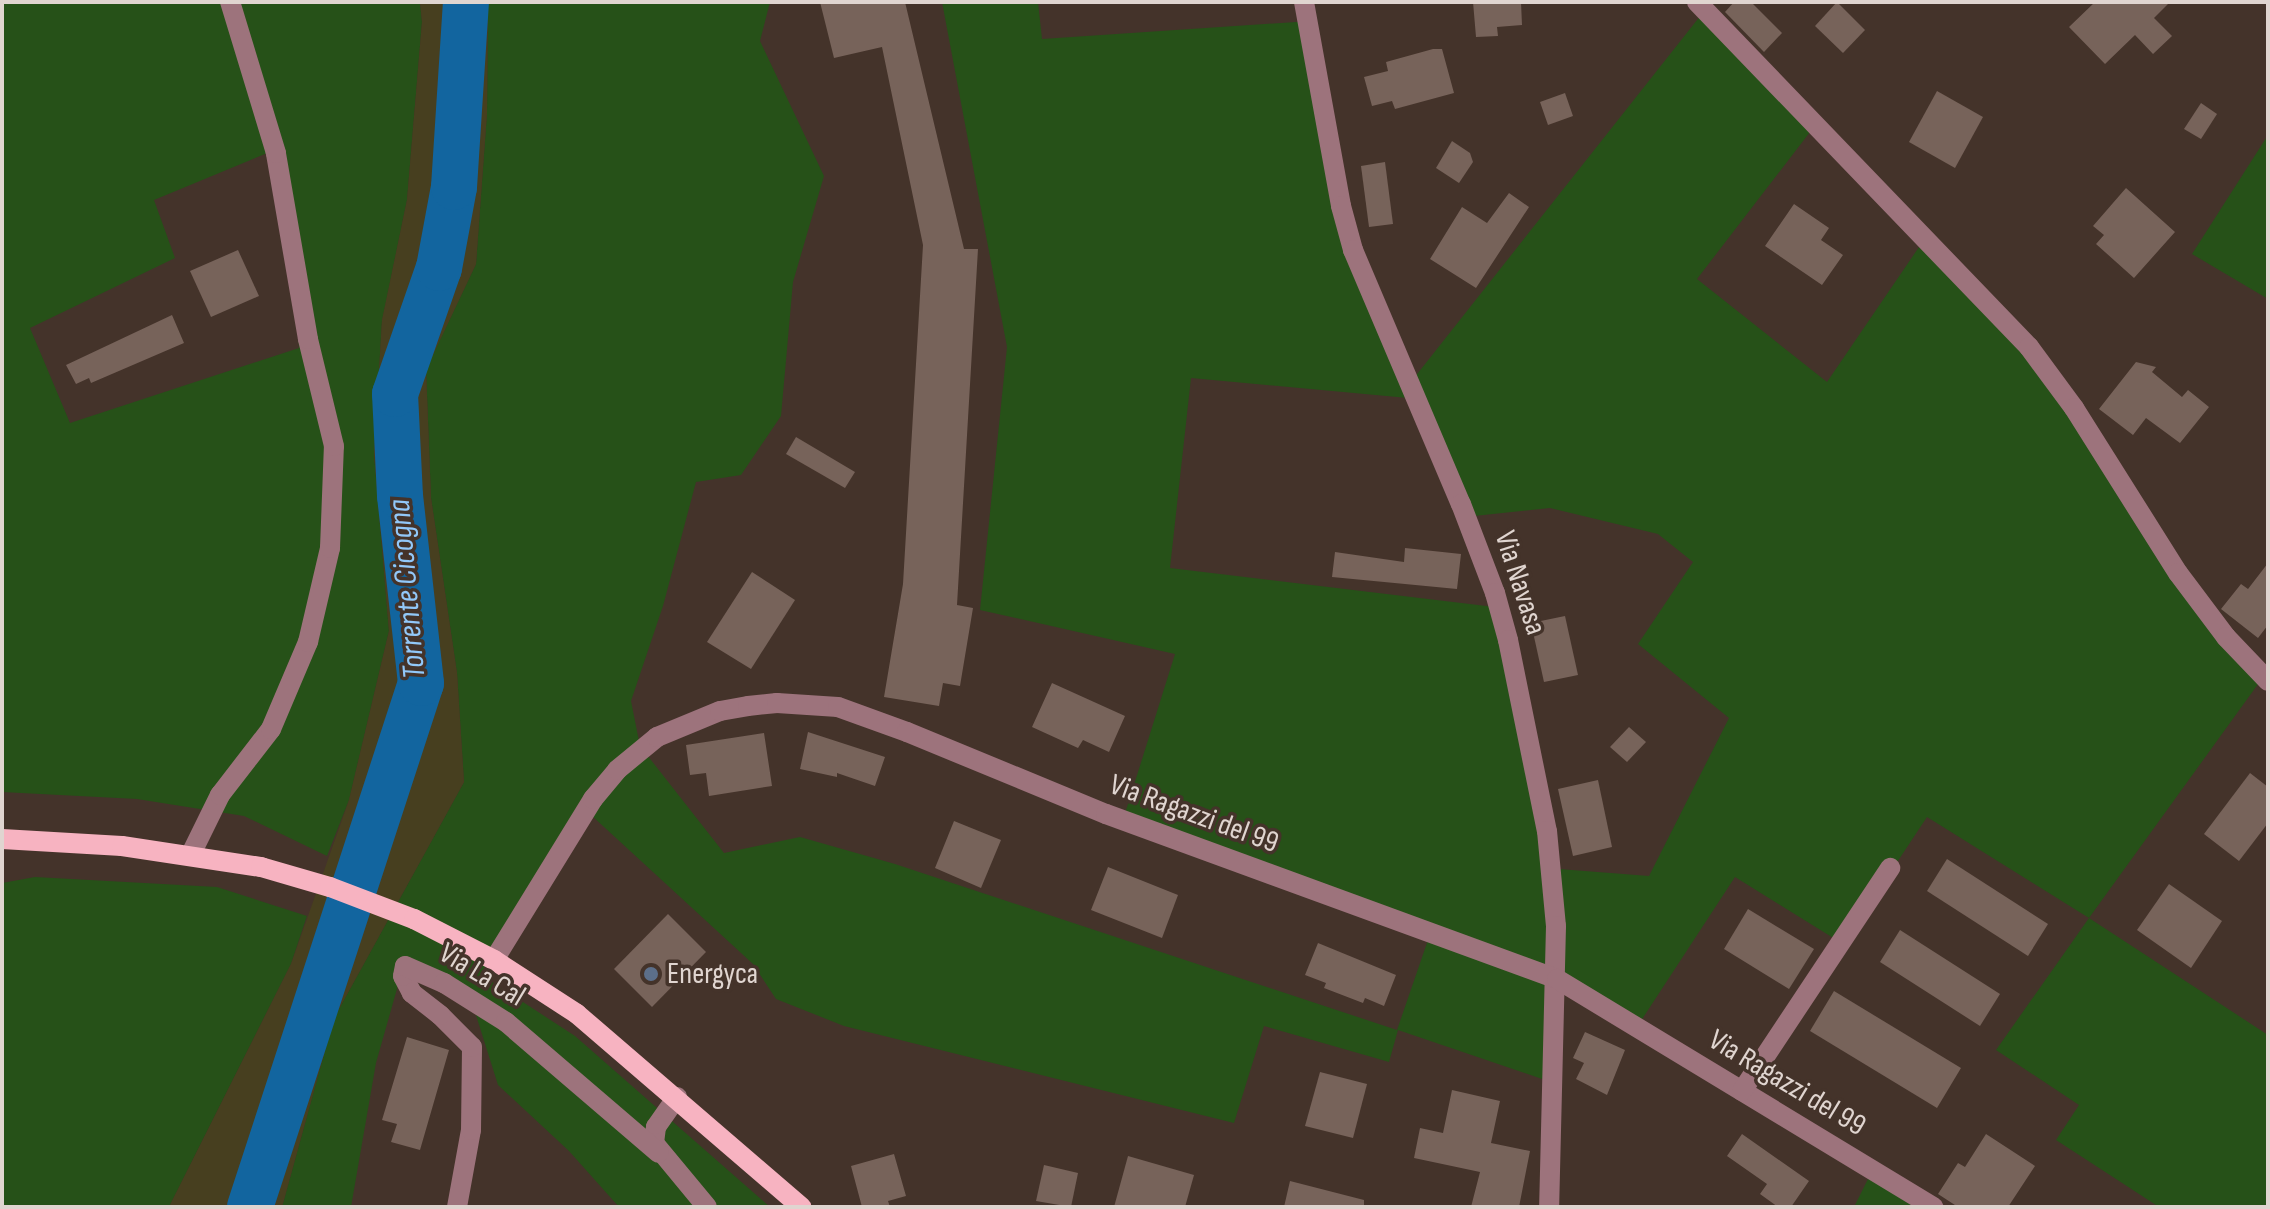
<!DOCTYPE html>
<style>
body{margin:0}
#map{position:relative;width:2270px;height:1209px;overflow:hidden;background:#44332a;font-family:"Sofia Sans Condensed",sans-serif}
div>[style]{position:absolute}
.green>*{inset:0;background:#265118}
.sand>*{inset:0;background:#473f1f}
.river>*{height:46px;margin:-23px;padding:0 23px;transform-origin:23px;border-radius:23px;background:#12659f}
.building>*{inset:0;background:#77635a}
.minor>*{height:20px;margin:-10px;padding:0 10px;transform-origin:10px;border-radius:10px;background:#9d737c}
.major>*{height:20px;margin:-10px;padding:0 10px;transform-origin:10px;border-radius:10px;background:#f7b3c1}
.dots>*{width:22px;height:22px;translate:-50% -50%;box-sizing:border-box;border:4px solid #44332a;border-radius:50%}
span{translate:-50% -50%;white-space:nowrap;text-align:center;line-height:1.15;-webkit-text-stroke:7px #44332a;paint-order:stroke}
.street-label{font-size:30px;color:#e0d5d0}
.poi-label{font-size:30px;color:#e0d5d0}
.left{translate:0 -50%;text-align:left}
.water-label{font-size:32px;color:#92c8f9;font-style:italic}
.frame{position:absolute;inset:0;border:4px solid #e0d5d0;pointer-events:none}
</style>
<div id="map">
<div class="green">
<div style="clip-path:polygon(evenodd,2px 2px,420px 2px,422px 22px,407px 200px,382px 321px,374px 454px,389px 631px,349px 800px,327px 856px,244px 816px,137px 799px,2px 792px,2px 2px,282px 147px,299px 348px,70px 423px,30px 328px,175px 258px,154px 200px,282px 147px)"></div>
<div style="clip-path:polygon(evenodd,488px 2px,770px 2px,760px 41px,824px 176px,793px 282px,781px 416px,741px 475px,696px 482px,663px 606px,631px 701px,640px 746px,724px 853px,800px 837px,895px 864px,1397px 1030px,1429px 937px,1122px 823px,1175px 654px,980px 610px,1007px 347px,942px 2px,1038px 2px,1042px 39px,1311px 21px,1346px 206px,1414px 378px,1701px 15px,1810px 132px,1697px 279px,1827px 382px,1919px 247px,1991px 316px,2054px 391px,2261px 680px,2089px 918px,2268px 1035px,2268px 1207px,2159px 1207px,2056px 1140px,2079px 1105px,1996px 1050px,2089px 918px,1927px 817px,1843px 944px,1735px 877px,1635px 1030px,1554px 982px,1548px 1081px,1398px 1030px,1389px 1062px,1264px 1026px,1234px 1123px,844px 1026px,776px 999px,753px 964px,591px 815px,480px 974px,575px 1036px,770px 1207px,619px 1207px,569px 1151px,498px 1085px,469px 993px,406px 957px,376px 1063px,351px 1207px,282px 1207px,334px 1018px,464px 782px,457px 673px,431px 498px,426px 369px,476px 264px,487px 113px,488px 2px,1191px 378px,1408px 398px,1474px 516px,1550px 508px,1658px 534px,1693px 562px,1638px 644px,1729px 718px,1649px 876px,1559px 869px,1503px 608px,1170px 568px,1191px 378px)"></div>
<div style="clip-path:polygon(2268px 135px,2268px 299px,2192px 254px)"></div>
<div style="clip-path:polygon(35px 877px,217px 887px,307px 916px,291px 964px,169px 1207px,2px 1207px,2px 883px)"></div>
<div style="clip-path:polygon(1871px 1173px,1926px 1207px,1854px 1207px)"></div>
</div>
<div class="sand">
<div style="clip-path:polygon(420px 2px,488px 2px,487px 113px,476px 264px,426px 370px,431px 498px,457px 673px,464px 782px,334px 1018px,282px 1207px,169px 1207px,291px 964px,349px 800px,389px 631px,374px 454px,382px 320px,407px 200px,422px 22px)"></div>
</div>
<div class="river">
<div style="left:250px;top:1207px;width:551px;rotate:-71.93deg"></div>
<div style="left:421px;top:683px;width:188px;rotate:-96.4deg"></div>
<div style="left:400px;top:496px;width:102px;rotate:-92.8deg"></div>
<div style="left:395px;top:394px;width:133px;rotate:-70.8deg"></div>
<div style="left:439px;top:268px;width:82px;rotate:-79.5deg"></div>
<div style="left:454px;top:187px;width:185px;rotate:-86.3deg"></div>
</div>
<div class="building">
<div style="clip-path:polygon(820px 2px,905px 2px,964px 249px,978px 249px,957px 605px,973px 608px,960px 686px,943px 683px,939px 706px,884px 697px,903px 584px,923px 245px,882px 47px,834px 58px)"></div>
<div style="clip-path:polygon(1473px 2px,1521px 2px,1522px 25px,1497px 27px,1498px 36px,1476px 37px)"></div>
<div style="clip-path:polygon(1734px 2px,1751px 2px,1782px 33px,1764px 52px,1725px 12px)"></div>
<div style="clip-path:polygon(1837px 2px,1865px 30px,1843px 53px,1815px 26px)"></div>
<div style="clip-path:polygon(2095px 2px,2170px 2px,2154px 18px,2172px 36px,2153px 54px,2135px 35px,2105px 64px,2069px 27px)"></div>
<div style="clip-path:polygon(1433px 49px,1442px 49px,1454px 93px,1395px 109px,1392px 101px,1372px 106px,1364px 77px,1388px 71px,1386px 62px)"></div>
<div style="clip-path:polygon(1937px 91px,1983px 117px,1955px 168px,1909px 142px)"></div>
<div style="clip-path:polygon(1565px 93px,1573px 116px,1548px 125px,1540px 102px)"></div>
<div style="clip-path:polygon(2201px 103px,2217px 114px,2201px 139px,2184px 129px)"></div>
<div style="clip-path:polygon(1452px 141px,1470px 153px,1473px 162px,1459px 183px,1436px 168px)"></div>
<div style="clip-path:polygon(1385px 162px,1393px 224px,1369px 227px,1361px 166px)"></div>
<div style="clip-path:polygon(2126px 188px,2175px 232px,2134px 278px,2096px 244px,2104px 235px,2093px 226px)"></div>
<div style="clip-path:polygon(1509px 193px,1529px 207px,1476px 288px,1430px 259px,1462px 207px,1487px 223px)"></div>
<div style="clip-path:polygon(1794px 204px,1829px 228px,1821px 240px,1843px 255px,1822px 285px,1765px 246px)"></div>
<div style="clip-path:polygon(238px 250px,259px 296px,211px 317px,190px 271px)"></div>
<div style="clip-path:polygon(172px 315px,184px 343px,91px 383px,89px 378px,76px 384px,66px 365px)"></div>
<div style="clip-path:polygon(2136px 362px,2156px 367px,2152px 372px,2182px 397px,2188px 390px,2209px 407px,2180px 443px,2146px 418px,2133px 435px,2099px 409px)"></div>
<div style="clip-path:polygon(796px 437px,855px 472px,845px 488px,786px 454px)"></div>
<div style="clip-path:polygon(1405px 548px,1461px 554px,1457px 589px,1332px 577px,1335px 552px,1404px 562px)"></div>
<div style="clip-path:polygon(2268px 563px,2268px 625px,2258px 638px,2221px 609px,2241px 584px,2248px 589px)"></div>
<div style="clip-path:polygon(752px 572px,795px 600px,751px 669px,707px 642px)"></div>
<div style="clip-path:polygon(1565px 616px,1578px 675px,1544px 682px,1531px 623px)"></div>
<div style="clip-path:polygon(1052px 683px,1125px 716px,1109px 752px,1083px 740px,1078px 748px,1032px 727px)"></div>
<div style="clip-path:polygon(1629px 727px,1646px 742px,1627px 762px,1610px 747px)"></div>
<div style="clip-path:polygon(808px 732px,885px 757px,875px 786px,837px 773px,837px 777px,800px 769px)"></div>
<div style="clip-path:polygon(764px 733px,772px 786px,709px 796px,706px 773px,690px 775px,686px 745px)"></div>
<div style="clip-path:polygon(2250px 773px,2268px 787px,2268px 823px,2239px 861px,2204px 834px)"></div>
<div style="clip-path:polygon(1598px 780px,1612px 847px,1573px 856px,1558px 789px)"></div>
<div style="clip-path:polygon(954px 821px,1001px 840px,981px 888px,935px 868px)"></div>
<div style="clip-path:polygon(1947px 859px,2048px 924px,2028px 956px,1927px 891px)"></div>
<div style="clip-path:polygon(1108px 867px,1178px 895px,1162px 938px,1091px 910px)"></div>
<div style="clip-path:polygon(2169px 884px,2222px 921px,2191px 968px,2137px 930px)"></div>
<div style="clip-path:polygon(1748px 909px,1814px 949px,1789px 989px,1724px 949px)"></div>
<div style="clip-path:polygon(668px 914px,706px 952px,652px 1007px,614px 969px)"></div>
<div style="clip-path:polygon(1900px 930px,2000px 994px,1980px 1026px,1880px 962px)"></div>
<div style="clip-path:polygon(1318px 943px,1396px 975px,1384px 1006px,1365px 998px,1363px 1003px,1324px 988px,1326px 983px,1305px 975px)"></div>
<div style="clip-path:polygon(1834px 991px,1961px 1068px,1937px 1108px,1810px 1031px)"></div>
<div style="clip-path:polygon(1585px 1032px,1625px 1050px,1607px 1095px,1576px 1079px,1584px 1063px,1573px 1058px)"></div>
<div style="clip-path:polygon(407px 1037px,449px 1050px,420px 1150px,391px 1142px,397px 1124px,382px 1120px)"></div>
<div style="clip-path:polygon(1320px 1072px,1367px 1084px,1353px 1138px,1305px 1126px)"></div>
<div style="clip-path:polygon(1452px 1090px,1500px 1101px,1491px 1143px,1530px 1151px,1519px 1207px,1471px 1207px,1480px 1172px,1414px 1158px,1420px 1128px,1443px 1133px)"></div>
<div style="clip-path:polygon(1742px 1134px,1809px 1181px,1791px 1207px,1778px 1207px,1760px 1194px,1767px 1184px,1727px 1156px)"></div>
<div style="clip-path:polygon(1986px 1134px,2035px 1166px,2008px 1207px,1958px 1207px,1938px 1194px,1958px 1163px,1965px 1167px)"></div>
<div style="clip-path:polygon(894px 1154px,906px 1196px,888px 1201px,890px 1207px,862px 1207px,851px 1166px)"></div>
<div style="clip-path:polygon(1128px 1156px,1194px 1175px,1185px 1207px,1114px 1207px)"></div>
<div style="clip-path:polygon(1044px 1165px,1078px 1173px,1071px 1207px,1036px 1201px)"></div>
<div style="clip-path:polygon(1290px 1181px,1364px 1200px,1364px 1207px,1284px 1207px)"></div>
</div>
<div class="minor">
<div style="left:1304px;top:2px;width:207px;rotate:79.7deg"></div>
<div style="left:1341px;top:206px;width:46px;rotate:74.7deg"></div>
<div style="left:1353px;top:250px;width:276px;rotate:67deg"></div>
<div style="left:1461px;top:504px;width:95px;rotate:69.1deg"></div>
<div style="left:1495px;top:593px;width:49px;rotate:74.5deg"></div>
<div style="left:1508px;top:640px;width:195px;rotate:78.5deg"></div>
<div style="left:1547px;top:831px;width:95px;rotate:84.6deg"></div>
<div style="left:1556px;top:926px;width:281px;rotate:91.4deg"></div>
<div style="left:1697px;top:2px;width:479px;rotate:46.1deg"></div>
<div style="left:2029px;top:347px;width:76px;rotate:53.6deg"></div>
<div style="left:2074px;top:408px;width:195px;rotate:57.8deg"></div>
<div style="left:2178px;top:573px;width:80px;rotate:53.1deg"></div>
<div style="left:2226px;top:637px;width:61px;rotate:46.3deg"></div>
<div style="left:191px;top:854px;width:66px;rotate:-63.8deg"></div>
<div style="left:220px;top:795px;width:83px;rotate:-52.3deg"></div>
<div style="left:271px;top:729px;width:95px;rotate:-67deg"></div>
<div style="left:308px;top:642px;width:97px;rotate:-76.8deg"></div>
<div style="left:330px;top:548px;width:102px;rotate:-87.8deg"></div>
<div style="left:334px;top:446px;width:110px;rotate:-103.7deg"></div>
<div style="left:308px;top:339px;width:189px;rotate:-99.8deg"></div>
<div style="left:276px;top:153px;width:158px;rotate:-106.9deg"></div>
<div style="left:494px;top:960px;width:189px;rotate:-58.4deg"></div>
<div style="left:593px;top:799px;width:38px;rotate:-50deg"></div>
<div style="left:617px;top:770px;width:52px;rotate:-39.5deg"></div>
<div style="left:657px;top:737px;width:68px;rotate:-22.4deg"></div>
<div style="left:720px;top:711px;width:28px;rotate:-10deg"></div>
<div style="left:748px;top:706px;width:29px;rotate:-6deg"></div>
<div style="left:777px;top:703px;width:61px;rotate:3.8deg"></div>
<div style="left:838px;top:707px;width:73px;rotate:19.9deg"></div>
<div style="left:907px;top:732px;width:215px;rotate:22.4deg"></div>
<div style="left:1106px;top:814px;width:480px;rotate:20.1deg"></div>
<div style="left:1557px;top:979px;width:440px;rotate:31.2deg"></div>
<div style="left:1742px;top:1091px;width:268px;rotate:-56.4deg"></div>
<div style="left:677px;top:1097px;width:37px;rotate:125deg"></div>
<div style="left:656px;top:1127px;width:16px;rotate:97deg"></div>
<div style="left:654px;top:1143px;width:83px;rotate:50.4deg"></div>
<div style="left:457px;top:1207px;width:78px;rotate:-79.7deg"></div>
<div style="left:471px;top:1130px;width:83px;rotate:-89.3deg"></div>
<div style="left:472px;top:1047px;width:45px;rotate:-135deg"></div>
<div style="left:440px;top:1015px;width:36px;rotate:-142deg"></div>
<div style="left:412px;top:993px;width:19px;rotate:-118deg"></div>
<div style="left:403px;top:976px;width:10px;rotate:-79deg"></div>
<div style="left:405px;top:966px;width:43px;rotate:23.6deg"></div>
<div style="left:444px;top:983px;width:73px;rotate:32.2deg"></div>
<div style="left:506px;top:1022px;width:201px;rotate:40.6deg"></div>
</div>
<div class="major">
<div style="left:2px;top:839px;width:120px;rotate:3.3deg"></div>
<div style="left:122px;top:846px;width:141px;rotate:8.6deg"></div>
<div style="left:261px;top:867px;width:72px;rotate:16.2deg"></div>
<div style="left:330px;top:887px;width:90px;rotate:20.9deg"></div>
<div style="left:414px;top:919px;width:90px;rotate:27.1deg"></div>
<div style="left:494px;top:960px;width:99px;rotate:33deg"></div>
<div style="left:577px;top:1014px;width:296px;rotate:40.7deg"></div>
</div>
<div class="dots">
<div style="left:651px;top:974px;background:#5c6f8a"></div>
</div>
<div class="street-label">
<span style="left:1520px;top:583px;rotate:72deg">Via Navasa</span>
<span style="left:1194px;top:814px;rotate:20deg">Via Ragazzi del 99</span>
<span style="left:482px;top:975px;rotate:31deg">Via La Cal</span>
<span style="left:1787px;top:1083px;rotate:31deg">Via Ragazzi del 99</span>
</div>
<div class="poi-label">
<span class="left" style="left:667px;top:974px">Energyca</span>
</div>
<div class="water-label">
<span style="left:408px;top:589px;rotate:-95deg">Torrente Cicogna</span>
</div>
<div class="frame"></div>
</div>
